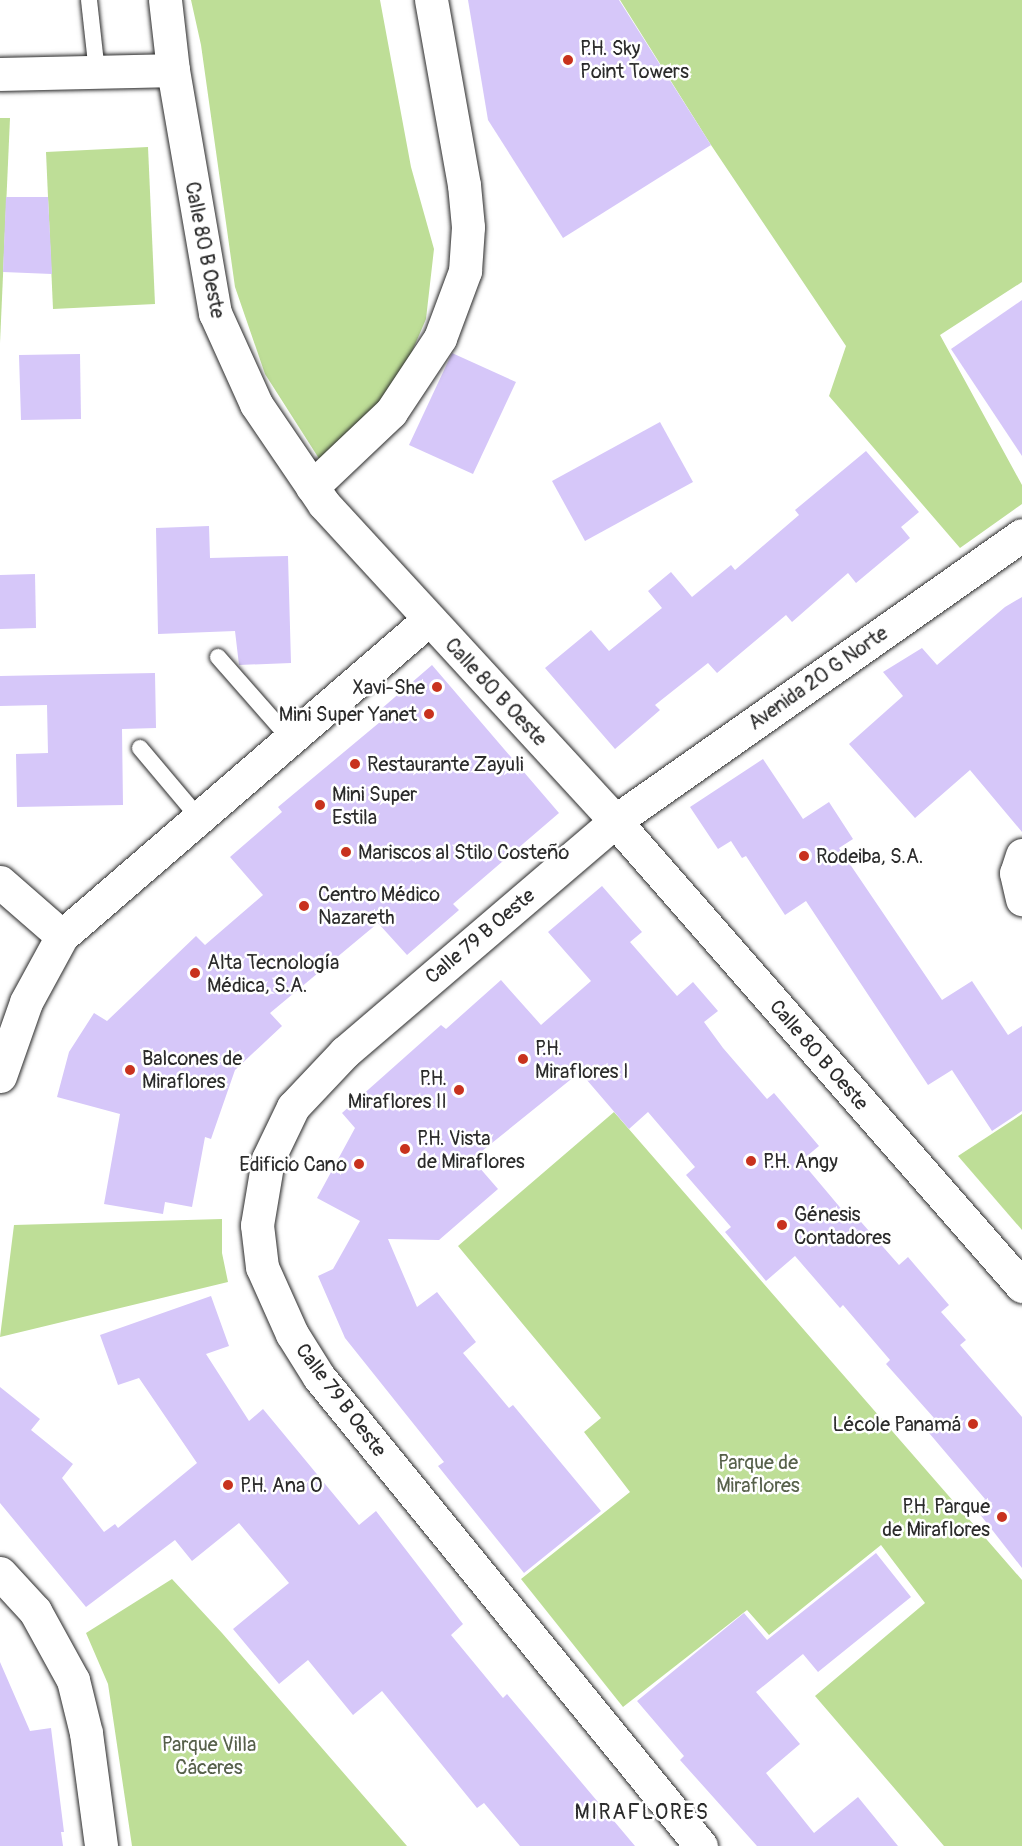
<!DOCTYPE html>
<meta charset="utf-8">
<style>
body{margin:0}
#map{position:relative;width:1022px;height:1846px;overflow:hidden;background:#fff;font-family:Pangolin,sans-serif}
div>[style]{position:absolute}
.green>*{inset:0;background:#bede97}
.building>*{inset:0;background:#d6c7f9}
.roads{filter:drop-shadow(0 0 2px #2b2b2b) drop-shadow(0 0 2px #2b2b2b)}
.lane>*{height:16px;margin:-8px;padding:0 8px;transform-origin:8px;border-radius:8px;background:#fff}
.street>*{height:33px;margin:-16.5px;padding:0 16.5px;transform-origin:16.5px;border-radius:16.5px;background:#fff}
.secondary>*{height:33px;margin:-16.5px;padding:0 16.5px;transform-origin:16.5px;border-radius:16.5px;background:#fff}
.dots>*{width:16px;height:16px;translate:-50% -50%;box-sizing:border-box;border:3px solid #fff;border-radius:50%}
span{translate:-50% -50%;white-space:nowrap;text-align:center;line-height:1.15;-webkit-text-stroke:5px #fff;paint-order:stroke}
.poi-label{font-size:20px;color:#2b2b2b}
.left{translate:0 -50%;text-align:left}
.right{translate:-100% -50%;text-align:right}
.street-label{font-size:20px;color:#2b2b2b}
.park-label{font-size:20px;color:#57614b}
.neighbourhood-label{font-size:21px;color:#2b2b2b;letter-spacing:1.5px}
</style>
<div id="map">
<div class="green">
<div style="clip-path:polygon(191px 0,380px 0,411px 167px,434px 249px,426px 319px,395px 391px,325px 468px,265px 374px,235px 287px,201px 45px)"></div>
<div style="clip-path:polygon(620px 0,1022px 0,1022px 282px,940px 335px,1022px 485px,1022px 504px,960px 548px,829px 396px,846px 346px,711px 145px)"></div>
<div style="clip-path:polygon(0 118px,10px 118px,0 343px)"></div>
<div style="clip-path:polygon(148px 147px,155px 304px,53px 309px,46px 152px)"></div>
<div style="clip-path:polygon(614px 1112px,1022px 1580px,1022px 1846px,944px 1846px,815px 1696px,925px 1603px,881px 1545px,769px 1635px,747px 1610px,623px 1707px,521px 1579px,630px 1492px,584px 1432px,601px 1418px,458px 1246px)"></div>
<div style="clip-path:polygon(1022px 1114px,1022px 1230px,958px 1156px)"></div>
<div style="clip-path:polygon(222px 1219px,222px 1253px,228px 1282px,0 1337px,14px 1225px)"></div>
<div style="clip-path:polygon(172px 1579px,222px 1633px,407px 1846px,132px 1846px,108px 1684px,86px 1633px)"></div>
</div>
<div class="building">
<div style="clip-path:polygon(468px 0,619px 0,711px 145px,563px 238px,488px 120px)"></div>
<div style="clip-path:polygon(6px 197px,48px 197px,52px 274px,3px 272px)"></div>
<div style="clip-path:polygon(1022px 300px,1022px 456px,951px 349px)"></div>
<div style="clip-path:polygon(452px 353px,516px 382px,473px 474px,409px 445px)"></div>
<div style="clip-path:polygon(80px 354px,81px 419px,21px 420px,19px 355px)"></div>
<div style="clip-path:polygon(660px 422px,693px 482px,585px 541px,552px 481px)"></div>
<div style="clip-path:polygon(866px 451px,919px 512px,901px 527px,910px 538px,856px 583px,848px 573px,792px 622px,786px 615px,717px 673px,708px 663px,655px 705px,660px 710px,615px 749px,545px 668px,591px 630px,609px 651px,662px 608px,648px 591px,671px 572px,692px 597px,731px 565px,735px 570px,799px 515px,795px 510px)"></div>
<div style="clip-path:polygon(209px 526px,210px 558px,288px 556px,291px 663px,239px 665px,235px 631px,158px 634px,156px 528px)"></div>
<div style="clip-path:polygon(35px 574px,36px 628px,0 629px,0 575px)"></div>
<div style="clip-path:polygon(1022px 597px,1022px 832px,970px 770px,915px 818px,849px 744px,903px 696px,883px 672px,922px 648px,937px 665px,1005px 607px)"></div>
<div style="clip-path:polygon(432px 665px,559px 813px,453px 904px,459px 910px,407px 955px,378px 923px,270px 1013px,282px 1026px,235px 1070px,211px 1139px,205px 1137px,192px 1207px,165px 1202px,163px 1214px,104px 1204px,120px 1114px,57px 1097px,69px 1052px,94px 1013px,107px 1021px,196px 936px,205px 945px,263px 895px,230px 857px,282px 812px,278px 807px,386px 717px,380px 710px)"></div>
<div style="clip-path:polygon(155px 673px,156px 728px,122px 729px,123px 805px,17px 807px,16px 754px,48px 753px,47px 705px,0 706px,0 676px)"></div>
<div style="clip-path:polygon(763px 759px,803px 819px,829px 802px,853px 839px,839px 848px,942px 1000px,972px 981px,1008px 1035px,1022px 1026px,1022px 1111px,992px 1131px,952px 1070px,928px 1085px,806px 901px,785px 915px,746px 856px,742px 858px,731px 841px,718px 849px,690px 807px)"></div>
<div style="clip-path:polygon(602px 886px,642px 932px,630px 942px,677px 996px,693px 982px,718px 1011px,704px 1022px,723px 1048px,767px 1099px,774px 1093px,819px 1146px,801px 1161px,849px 1218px,854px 1214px,899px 1265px,908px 1257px,949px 1305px,941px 1312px,966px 1340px,960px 1345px,1022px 1417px,1022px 1568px,975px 1508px,985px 1499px,924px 1427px,934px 1418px,886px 1364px,890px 1360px,843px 1305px,840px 1308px,795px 1256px,766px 1281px,725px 1232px,731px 1227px,686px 1175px,695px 1167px,648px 1112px,629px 1129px,580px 1072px,472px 1159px,498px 1189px,439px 1240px,388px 1239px,417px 1307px,437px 1292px,476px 1342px,463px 1353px,509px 1408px,513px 1405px,601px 1511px,524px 1573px,438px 1466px,444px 1462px,345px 1338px,318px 1276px,333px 1269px,360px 1221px,317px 1198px,355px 1128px,342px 1113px,441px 1025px,446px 1029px,501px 980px,541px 1025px,591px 981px,548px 932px)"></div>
<div style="clip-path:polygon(211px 1296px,229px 1346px,206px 1354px,249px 1421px,263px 1409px,359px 1525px,376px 1511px,463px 1624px,451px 1635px,503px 1698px,507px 1694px,635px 1846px,520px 1846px,484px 1803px,477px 1808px,382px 1691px,353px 1715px,308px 1660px,279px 1684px,233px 1629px,289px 1583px,239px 1523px,192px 1561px,175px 1540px,86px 1607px,0 1503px,0 1387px,40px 1419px,31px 1430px,73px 1464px,62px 1478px,104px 1532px,115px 1524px,118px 1528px,197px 1463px,139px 1378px,118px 1385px,100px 1335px)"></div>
<div style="clip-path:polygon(876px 1553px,911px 1597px,818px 1672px,803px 1654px,756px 1692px,800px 1744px,766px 1773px,814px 1833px,858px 1797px,898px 1846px,757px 1846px,680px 1760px,684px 1756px,637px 1701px,744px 1613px,767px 1640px)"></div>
<div style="clip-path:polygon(0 1662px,30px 1731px,51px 1728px,64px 1832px,61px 1832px,63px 1846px,0 1846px)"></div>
</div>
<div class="roads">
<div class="lane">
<div style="left:89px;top:0;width:72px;rotate:83.7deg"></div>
<div style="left:218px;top:657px;width:109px;rotate:48.7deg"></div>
<div style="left:140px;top:748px;width:92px;rotate:49.9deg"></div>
</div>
<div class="street">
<div style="left:0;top:74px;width:173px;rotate:-1.3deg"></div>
<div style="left:312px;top:487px;width:109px;rotate:-43.5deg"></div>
<div style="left:391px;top:412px;width:89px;rotate:-56.5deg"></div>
<div style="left:440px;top:338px;width:72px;rotate:-69.5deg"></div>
<div style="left:465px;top:271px;width:44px;rotate:-86.1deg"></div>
<div style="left:468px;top:227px;width:42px;rotate:-95.4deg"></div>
<div style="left:464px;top:185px;width:188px;rotate:-100.1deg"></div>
<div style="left:1022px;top:855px;width:19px;rotate:108deg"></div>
<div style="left:1016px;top:873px;width:27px;rotate:77deg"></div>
<div style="left:0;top:882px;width:82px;rotate:41.1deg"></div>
<div style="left:0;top:1076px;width:78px;rotate:-70.6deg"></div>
<div style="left:26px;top:1002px;width:75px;rotate:-61.4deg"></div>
<div style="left:62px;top:936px;width:485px;rotate:-40.8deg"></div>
<div style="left:0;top:1573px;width:52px;rotate:47.4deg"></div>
<div style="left:35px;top:1611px;width:79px;rotate:61.2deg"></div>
<div style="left:73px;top:1680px;width:55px;rotate:76.2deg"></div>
<div style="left:86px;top:1733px;width:114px;rotate:82.4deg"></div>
<div style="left:701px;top:1846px;width:605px;rotate:-129.16deg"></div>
<div style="left:319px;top:1377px;width:51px;rotate:-122.1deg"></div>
<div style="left:292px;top:1334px;width:73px;rotate:-114.1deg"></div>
<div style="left:262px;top:1267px;width:42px;rotate:-96.8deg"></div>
<div style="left:257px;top:1225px;width:67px;rotate:-80.5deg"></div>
<div style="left:268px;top:1159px;width:58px;rotate:-64.3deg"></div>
<div style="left:293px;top:1107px;width:76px;rotate:-46.6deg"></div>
<div style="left:345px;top:1052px;width:355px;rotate:-40.5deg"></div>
<div style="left:615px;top:821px;width:497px;rotate:-35.1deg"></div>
</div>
<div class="secondary">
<div style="left:165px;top:0;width:70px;rotate:83.5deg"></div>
<div style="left:173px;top:70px;width:247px;rotate:80.2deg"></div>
<div style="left:215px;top:313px;width:100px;rotate:65.7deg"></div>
<div style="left:256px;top:404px;width:121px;rotate:55.8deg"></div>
<div style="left:324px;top:504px;width:430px;rotate:47.4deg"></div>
<div style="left:615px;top:821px;width:618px;rotate:48.81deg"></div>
</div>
</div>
<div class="dots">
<div style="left:568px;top:60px;background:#c8321e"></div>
<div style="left:437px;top:687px;background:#c8321e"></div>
<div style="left:429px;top:714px;background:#c8321e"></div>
<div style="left:355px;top:764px;background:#c8321e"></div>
<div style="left:320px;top:805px;background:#c8321e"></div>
<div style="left:346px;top:852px;background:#c8321e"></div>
<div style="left:804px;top:856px;background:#c8321e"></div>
<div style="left:304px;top:906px;background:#c8321e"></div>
<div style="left:195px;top:973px;background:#c8321e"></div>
<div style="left:523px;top:1059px;background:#c8321e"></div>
<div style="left:130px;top:1070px;background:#c8321e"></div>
<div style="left:459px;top:1090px;background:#c8321e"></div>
<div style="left:405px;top:1149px;background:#c8321e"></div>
<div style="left:751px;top:1161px;background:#c8321e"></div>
<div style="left:359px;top:1164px;background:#c8321e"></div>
<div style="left:782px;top:1225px;background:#c8321e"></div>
<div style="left:973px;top:1424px;background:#c8321e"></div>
<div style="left:228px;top:1485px;background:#c8321e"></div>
<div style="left:1002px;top:1517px;background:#c8321e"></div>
</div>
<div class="poi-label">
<span class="left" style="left:580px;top:60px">P.H. Sky<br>Point Towers</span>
<span class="right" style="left:425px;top:687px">Xavi-She</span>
<span class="right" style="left:417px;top:714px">Mini Super Yanet</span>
<span class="left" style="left:367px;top:764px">Restaurante Zayuli</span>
<span class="left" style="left:332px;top:806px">Mini Super<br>Estila</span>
<span class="left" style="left:358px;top:852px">Mariscos al Stilo Costeño</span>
<span class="left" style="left:816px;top:856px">Rodeiba, S.A.</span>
<span class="left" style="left:318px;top:906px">Centro Médico<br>Nazareth</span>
<span class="left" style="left:207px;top:974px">Alta Tecnología<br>Médica, S.A.</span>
<span class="left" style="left:535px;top:1060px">P.H.<br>Miraflores I</span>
<span class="left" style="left:142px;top:1070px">Balcones de<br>Miraflores</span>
<span class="right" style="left:447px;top:1090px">P.H.<br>Miraflores II</span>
<span class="left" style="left:417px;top:1150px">P.H. Vista<br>de Miraflores</span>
<span class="left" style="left:763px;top:1161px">P.H. Angy</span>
<span class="right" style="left:347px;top:1164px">Edificio Cano</span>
<span class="left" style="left:794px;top:1226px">Génesis<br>Contadores</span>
<span class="right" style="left:961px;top:1424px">Lécole Panamá</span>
<span class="left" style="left:240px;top:1485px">P.H. Ana O</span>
<span class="right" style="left:990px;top:1518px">P.H. Parque<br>de Miraflores</span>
</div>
<div class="street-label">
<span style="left:205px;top:250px;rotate:79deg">Calle 80 B Oeste</span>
<span style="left:818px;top:678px;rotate:-35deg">Avenida 20 G Norte</span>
<span style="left:496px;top:692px;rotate:47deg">Calle 80 B Oeste</span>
<span style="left:480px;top:936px;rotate:-40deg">Calle 79 B Oeste</span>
<span style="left:819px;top:1055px;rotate:49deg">Calle 80 B Oeste</span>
<span style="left:341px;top:1400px;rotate:53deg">Calle 79 B Oeste</span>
</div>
<div class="park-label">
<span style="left:758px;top:1474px">Parque de<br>Miraflores</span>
<span style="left:209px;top:1756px">Parque Villa<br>Cáceres</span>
</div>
<div class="neighbourhood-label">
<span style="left:642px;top:1813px">MIRAFLORES</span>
</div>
</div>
